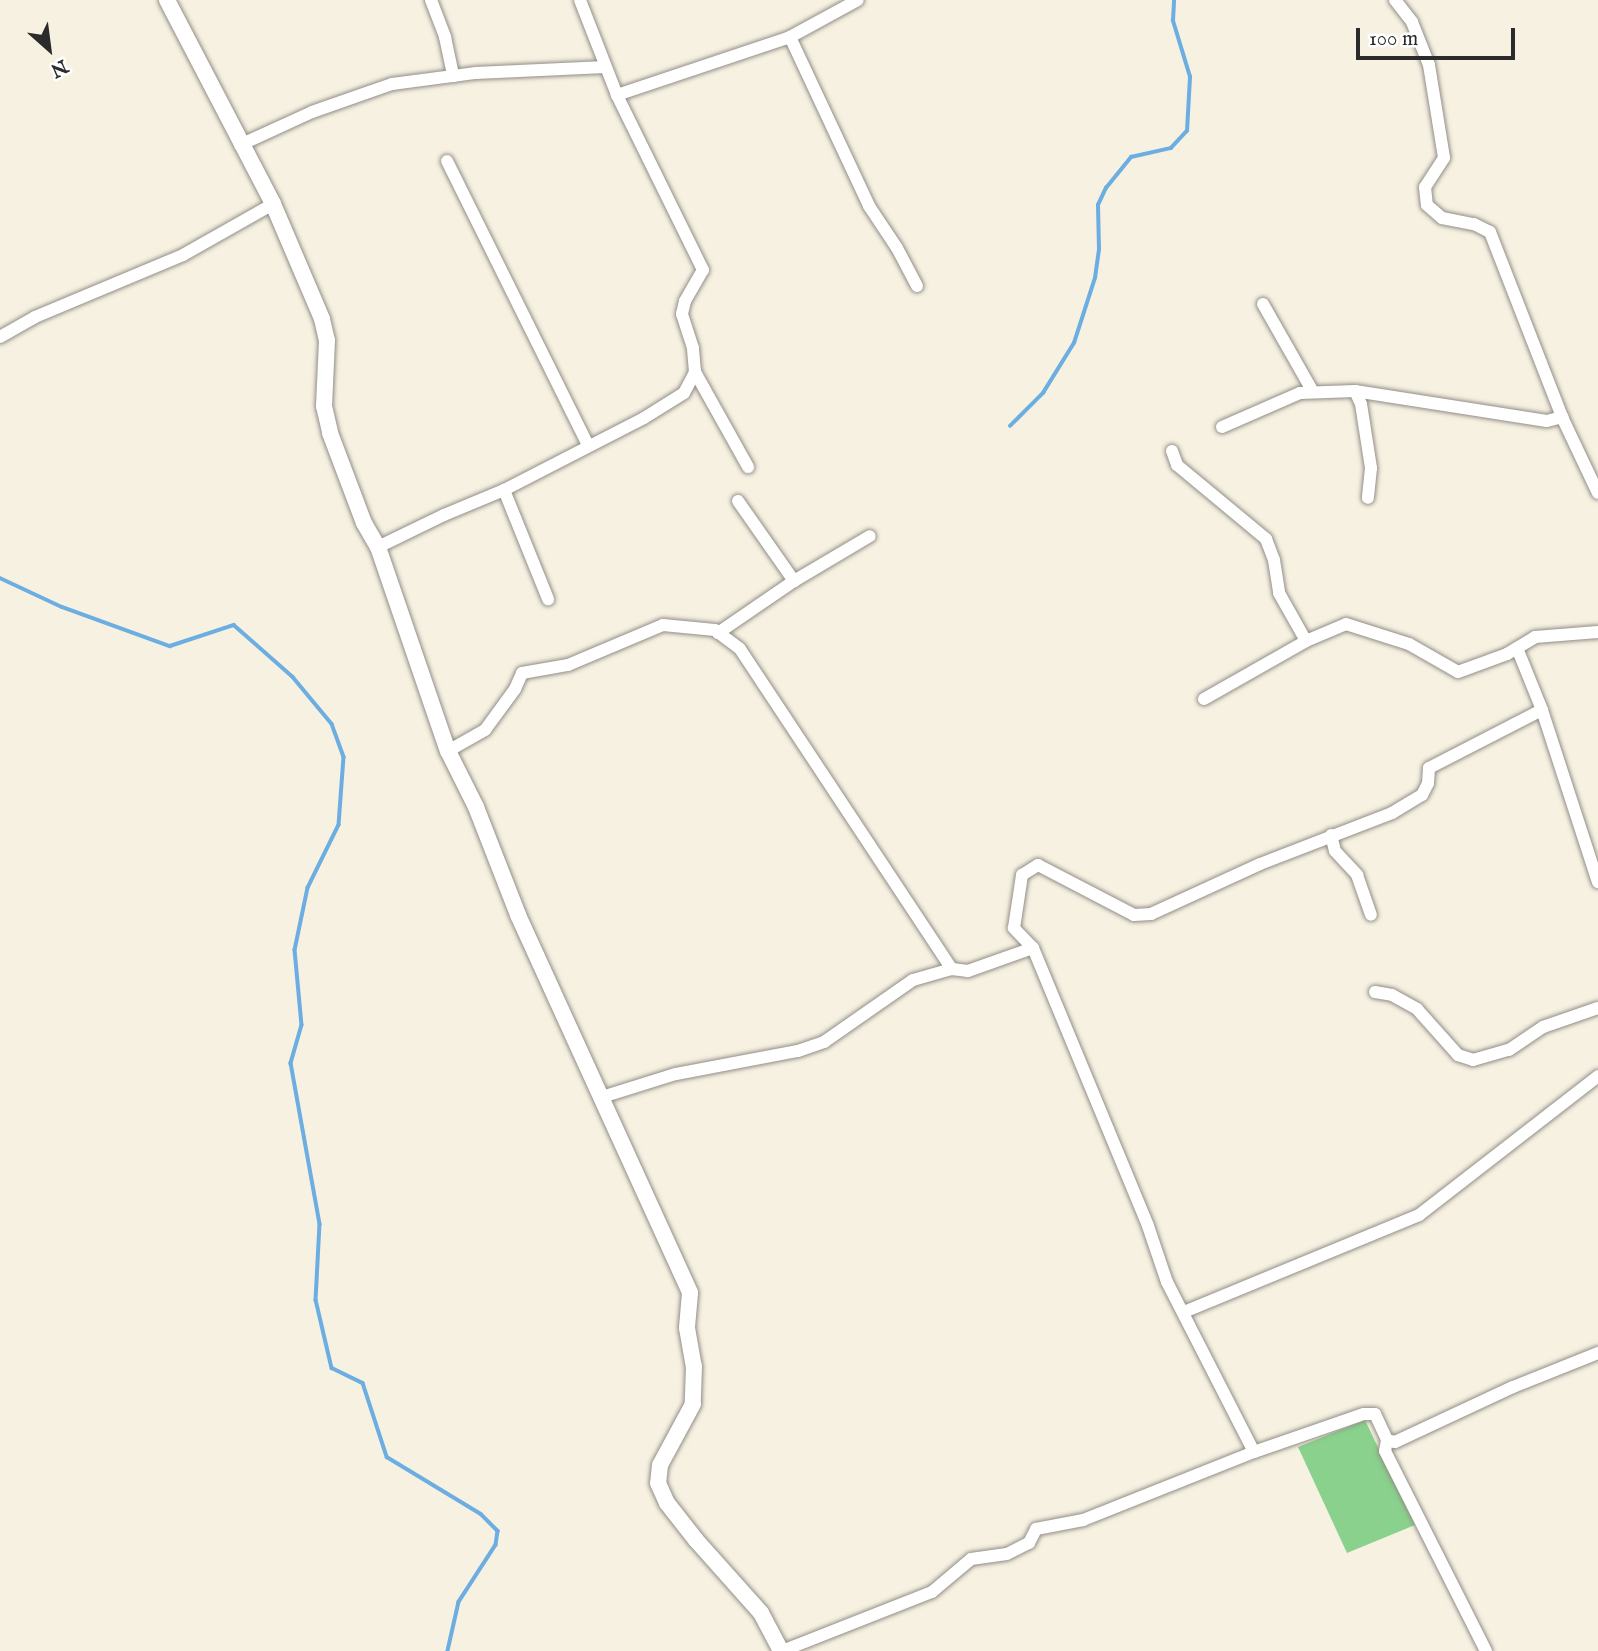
<!DOCTYPE html>
<style>
body{margin:0}
#map{position:relative;width:1598px;height:1651px;overflow:hidden;background:#f7f1e2;font-family:"IM FELL English",serif}
div>[style]{position:absolute}
.green>*{inset:0;background:#89d18c}
.stream>*{height:3.5px;margin:-1.75px;padding:0 1.75px;transform-origin:1.75px;border-radius:1.75px;background:#6caee1}
.roads{filter:drop-shadow(0 0 2px #918e86) drop-shadow(0 0 2px #918e86)}
.minor>*{height:12px;margin:-6px;padding:0 6px;transform-origin:6px;border-radius:6px;background:#fff}
.tertiary>*{height:16px;margin:-8px;padding:0 8px;transform-origin:8px;border-radius:8px;background:#fff}
span{translate:-50% -50%;white-space:nowrap;text-align:center;line-height:1.15;-webkit-text-stroke:5px #fff;paint-order:stroke}
.north{position:absolute;left:14px;top:14px;width:70px;height:70px;-webkit-text-stroke:5px #fff;paint-order:stroke;rotate:152deg;font-size:19px;font-weight:700;line-height:28px;text-align:center;color:#2b2b2b}
.north::after{content:'';display:block;margin:auto;width:24px;height:32px;background:#2b2b2b;clip-path:polygon(50% 0,100% 100%,50% 72%,0 100%)}
.scale{position:absolute;left:1356px;top:28px;width:159px;height:32px;box-sizing:border-box;border:4px solid #2b2b2b;border-top:0;padding-left:9px;font-size:21px;line-height:24px;white-space:nowrap;color:#2b2b2b;-webkit-text-stroke:5px #fff;paint-order:stroke}
</style>
<div id="map">
<div class="green">
<div style="clip-path:polygon(1365px 1420px,1415px 1525px,1347px 1553px,1298px 1447px)"></div>
</div>
<div class="stream">
<div style="left:1010px;top:426px;width:47px;rotate:-45deg"></div>
<div style="left:1043px;top:393px;width:59px;rotate:-58.2deg"></div>
<div style="left:1074px;top:343px;width:68px;rotate:-72.1deg"></div>
<div style="left:1095px;top:278px;width:28px;rotate:-82deg"></div>
<div style="left:1099px;top:250px;width:45px;rotate:-91.3deg"></div>
<div style="left:1098px;top:205px;width:19px;rotate:-65deg"></div>
<div style="left:1106px;top:188px;width:40px;rotate:-51deg"></div>
<div style="left:1131px;top:157px;width:41px;rotate:-12.7deg"></div>
<div style="left:1171px;top:148px;width:23px;rotate:-47deg"></div>
<div style="left:1187px;top:131px;width:54px;rotate:-86.8deg"></div>
<div style="left:1190px;top:77px;width:59px;rotate:-106.9deg"></div>
<div style="left:1173px;top:21px;width:21px;rotate:-87deg"></div>
<div style="left:0;top:578px;width:68px;rotate:25.1deg"></div>
<div style="left:62px;top:607px;width:115px;rotate:19.9deg"></div>
<div style="left:170px;top:646px;width:67px;rotate:-18.2deg"></div>
<div style="left:234px;top:625px;width:79px;rotate:41.4deg"></div>
<div style="left:293px;top:677px;width:61px;rotate:50.3deg"></div>
<div style="left:332px;top:724px;width:35px;rotate:70deg"></div>
<div style="left:344px;top:757px;width:68px;rotate:94.2deg"></div>
<div style="left:339px;top:825px;width:70px;rotate:116.2deg"></div>
<div style="left:308px;top:888px;width:63px;rotate:101.8deg"></div>
<div style="left:295px;top:950px;width:75px;rotate:84.7deg"></div>
<div style="left:302px;top:1025px;width:40px;rotate:106deg"></div>
<div style="left:291px;top:1063px;width:164px;rotate:79.8deg"></div>
<div style="left:320px;top:1224px;width:76px;rotate:93deg"></div>
<div style="left:316px;top:1300px;width:70px;rotate:76.8deg"></div>
<div style="left:332px;top:1368px;width:34px;rotate:26deg"></div>
<div style="left:363px;top:1383px;width:78px;rotate:72deg"></div>
<div style="left:387px;top:1457px;width:110px;rotate:31.2deg"></div>
<div style="left:481px;top:1514px;width:24px;rotate:45deg"></div>
<div style="left:498px;top:1531px;width:14px;rotate:98deg"></div>
<div style="left:496px;top:1545px;width:68px;rotate:123deg"></div>
<div style="left:459px;top:1602px;width:50px;rotate:102.7deg"></div>
</div>
<div class="roads">
<div class="minor">
<div style="left:431px;top:0;width:40px;rotate:69deg"></div>
<div style="left:445px;top:37px;width:40px;rotate:78deg"></div>
<div style="left:1395px;top:0;width:28px;rotate:52deg"></div>
<div style="left:1412px;top:22px;width:46px;rotate:68.4deg"></div>
<div style="left:1429px;top:65px;width:94px;rotate:80.8deg"></div>
<div style="left:1444px;top:158px;width:35px;rotate:123deg"></div>
<div style="left:1425px;top:187px;width:18px;rotate:84deg"></div>
<div style="left:1427px;top:205px;width:20px;rotate:41deg"></div>
<div style="left:1442px;top:218px;width:33px;rotate:11deg"></div>
<div style="left:1474px;top:224px;width:18px;rotate:27deg"></div>
<div style="left:1490px;top:232px;width:199px;rotate:68.7deg"></div>
<div style="left:1562px;top:417px;width:84px;rotate:64.7deg"></div>
<div style="left:790px;top:37px;width:187px;rotate:64.9deg"></div>
<div style="left:869px;top:206px;width:50px;rotate:56.3deg"></div>
<div style="left:897px;top:248px;width:43px;rotate:62.2deg"></div>
<div style="left:617px;top:95px;width:182px;rotate:-18.5deg"></div>
<div style="left:790px;top:37px;width:77px;rotate:-28.6deg"></div>
<div style="left:240px;top:145px;width:79px;rotate:-24.6deg"></div>
<div style="left:312px;top:112px;width:85px;rotate:-19.3deg"></div>
<div style="left:392px;top:84px;width:85px;rotate:-7.5deg"></div>
<div style="left:476px;top:73px;width:129px;rotate:-2.7deg"></div>
<div style="left:447px;top:161px;width:317px;rotate:63.6deg"></div>
<div style="left:1263px;top:304px;width:101px;rotate:60.4deg"></div>
<div style="left:0;top:337px;width:40px;rotate:-29.7deg"></div>
<div style="left:35px;top:317px;width:160px;rotate:-22.7deg"></div>
<div style="left:183px;top:255px;width:103px;rotate:-29.5deg"></div>
<div style="left:695px;top:372px;width:109px;rotate:60.8deg"></div>
<div style="left:1355px;top:391px;width:14px;rotate:65deg"></div>
<div style="left:1361px;top:404px;width:65px;rotate:81.1deg"></div>
<div style="left:1371px;top:468px;width:30px;rotate:96deg"></div>
<div style="left:1222px;top:427px;width:85px;rotate:-23.6deg"></div>
<div style="left:1300px;top:393px;width:55px;rotate:-2.1deg"></div>
<div style="left:1355px;top:391px;width:194px;rotate:8.9deg"></div>
<div style="left:1547px;top:421px;width:16px;rotate:-15deg"></div>
<div style="left:1172px;top:451px;width:15px;rotate:70deg"></div>
<div style="left:1177px;top:465px;width:116px;rotate:39.7deg"></div>
<div style="left:1266px;top:539px;width:22px;rotate:69deg"></div>
<div style="left:1274px;top:560px;width:33px;rotate:81deg"></div>
<div style="left:1279px;top:593px;width:55px;rotate:60.6deg"></div>
<div style="left:504px;top:490px;width:118px;rotate:68deg"></div>
<div style="left:738px;top:501px;width:98px;rotate:55deg"></div>
<div style="left:378px;top:547px;width:73px;rotate:-25.9deg"></div>
<div style="left:444px;top:515px;width:65px;rotate:-22.6deg"></div>
<div style="left:504px;top:490px;width:157px;rotate:-27.2deg"></div>
<div style="left:644px;top:418px;width:47px;rotate:-32deg"></div>
<div style="left:684px;top:393px;width:24px;rotate:-62deg"></div>
<div style="left:695px;top:372px;width:24px;rotate:-95deg"></div>
<div style="left:693px;top:348px;width:36px;rotate:-108deg"></div>
<div style="left:682px;top:314px;width:13px;rotate:-77deg"></div>
<div style="left:685px;top:301px;width:36px;rotate:-60deg"></div>
<div style="left:703px;top:270px;width:195px;rotate:-116.2deg"></div>
<div style="left:617px;top:95px;width:102px;rotate:-111.3deg"></div>
<div style="left:718px;top:633px;width:92px;rotate:-34.4deg"></div>
<div style="left:794px;top:581px;width:88px;rotate:-30.6deg"></div>
<div style="left:1517px;top:648px;width:67px;rotate:68deg"></div>
<div style="left:1542px;top:710px;width:181px;rotate:72deg"></div>
<div style="left:1204px;top:699px;width:117px;rotate:-29.6deg"></div>
<div style="left:1306px;top:641px;width:43px;rotate:-23deg"></div>
<div style="left:1346px;top:624px;width:66px;rotate:17.6deg"></div>
<div style="left:1409px;top:644px;width:56px;rotate:29.7deg"></div>
<div style="left:1458px;top:672px;width:52px;rotate:-20.2deg"></div>
<div style="left:1507px;top:654px;width:33px;rotate:-31deg"></div>
<div style="left:1535px;top:637px;width:63px;rotate:-4.5deg"></div>
<div style="left:448px;top:751px;width:43px;rotate:-29.6deg"></div>
<div style="left:485px;top:730px;width:51px;rotate:-53.8deg"></div>
<div style="left:515px;top:689px;width:17px;rotate:-66deg"></div>
<div style="left:522px;top:673px;width:47px;rotate:-9.9deg"></div>
<div style="left:568px;top:665px;width:103px;rotate:-22.8deg"></div>
<div style="left:663px;top:625px;width:52px;rotate:5.5deg"></div>
<div style="left:715px;top:630px;width:31px;rotate:37deg"></div>
<div style="left:740px;top:649px;width:384px;rotate:56.5deg"></div>
<div style="left:952px;top:969px;width:16px;rotate:7deg"></div>
<div style="left:968px;top:971px;width:69px;rotate:-19.5deg"></div>
<div style="left:1033px;top:948px;width:301px;rotate:67.5deg"></div>
<div style="left:1148px;top:1226px;width:59px;rotate:71.3deg"></div>
<div style="left:1167px;top:1282px;width:191px;rotate:62.9deg"></div>
<div style="left:1331px;top:835px;width:16px;rotate:76deg"></div>
<div style="left:1335px;top:851px;width:33px;rotate:47deg"></div>
<div style="left:1357px;top:875px;width:42px;rotate:70.7deg"></div>
<div style="left:1033px;top:948px;width:28px;rotate:-134deg"></div>
<div style="left:1014px;top:928px;width:54px;rotate:-81.4deg"></div>
<div style="left:1022px;top:875px;width:19px;rotate:-32deg"></div>
<div style="left:1038px;top:865px;width:108px;rotate:27.5deg"></div>
<div style="left:1134px;top:915px;width:17px;rotate:-3deg"></div>
<div style="left:1151px;top:914px;width:120px;rotate:-24.6deg"></div>
<div style="left:1260px;top:864px;width:142px;rotate:-21.1deg"></div>
<div style="left:1392px;top:813px;width:35px;rotate:-31deg"></div>
<div style="left:1422px;top:795px;width:13px;rotate:-63deg"></div>
<div style="left:1428px;top:783px;width:15px;rotate:-86deg"></div>
<div style="left:1429px;top:768px;width:127px;rotate:-27.2deg"></div>
<div style="left:1375px;top:992px;width:17px;rotate:10deg"></div>
<div style="left:1392px;top:995px;width:29px;rotate:29deg"></div>
<div style="left:1417px;top:1009px;width:62px;rotate:48.3deg"></div>
<div style="left:1458px;top:1055px;width:16px;rotate:18deg"></div>
<div style="left:1473px;top:1060px;width:37px;rotate:-16deg"></div>
<div style="left:1509px;top:1050px;width:41px;rotate:-34.1deg"></div>
<div style="left:1543px;top:1027px;width:58px;rotate:-19.1deg"></div>
<div style="left:602px;top:1097px;width:77px;rotate:-17.3deg"></div>
<div style="left:676px;top:1074px;width:124px;rotate:-10.7deg"></div>
<div style="left:798px;top:1051px;width:28px;rotate:-19deg"></div>
<div style="left:824px;top:1042px;width:108px;rotate:-34.9deg"></div>
<div style="left:913px;top:980px;width:41px;rotate:-15.8deg"></div>
<div style="left:1184px;top:1312px;width:254px;rotate:-22.4deg"></div>
<div style="left:1419px;top:1215px;width:227px;rotate:-37.8deg"></div>
<div style="left:1387px;top:1440px;width:11px;rotate:100deg"></div>
<div style="left:1385px;top:1451px;width:224px;rotate:63.2deg"></div>
<div style="left:782px;top:1651px;width:161px;rotate:-21.5deg"></div>
<div style="left:932px;top:1592px;width:51px;rotate:-40.2deg"></div>
<div style="left:971px;top:1559px;width:36px;rotate:-8deg"></div>
<div style="left:1007px;top:1554px;width:25px;rotate:-27deg"></div>
<div style="left:1029px;top:1543px;width:16px;rotate:-63deg"></div>
<div style="left:1036px;top:1529px;width:48px;rotate:-10.8deg"></div>
<div style="left:1083px;top:1520px;width:184px;rotate:-21.7deg"></div>
<div style="left:1254px;top:1452px;width:116px;rotate:-19.1deg"></div>
<div style="left:1364px;top:1414px;width:11px"></div>
<div style="left:1375px;top:1414px;width:29px;rotate:65deg"></div>
<div style="left:1387px;top:1440px;width:8px;rotate:14deg"></div>
<div style="left:1395px;top:1442px;width:130px;rotate:-25deg"></div>
<div style="left:1513px;top:1387px;width:92px;rotate:-21.8deg"></div>
</div>
<div class="tertiary">
<div style="left:167px;top:0;width:230px;rotate:62.5deg"></div>
<div style="left:273px;top:204px;width:125px;rotate:66.9deg"></div>
<div style="left:322px;top:319px;width:22px;rotate:77deg"></div>
<div style="left:327px;top:340px;width:66px;rotate:92.6deg"></div>
<div style="left:324px;top:406px;width:28px;rotate:77deg"></div>
<div style="left:330px;top:433px;width:96px;rotate:69.3deg"></div>
<div style="left:364px;top:523px;width:28px;rotate:60deg"></div>
<div style="left:378px;top:547px;width:216px;rotate:71.1deg"></div>
<div style="left:448px;top:751px;width:63px;rotate:63.4deg"></div>
<div style="left:476px;top:807px;width:116px;rotate:68.7deg"></div>
<div style="left:518px;top:915px;width:415px;rotate:65.5deg"></div>
<div style="left:690px;top:1293px;width:35px;rotate:95deg"></div>
<div style="left:687px;top:1328px;width:39px;rotate:80deg"></div>
<div style="left:694px;top:1366px;width:38px;rotate:92deg"></div>
<div style="left:693px;top:1404px;width:69px;rotate:118.4deg"></div>
<div style="left:660px;top:1465px;width:18px;rotate:96deg"></div>
<div style="left:658px;top:1483px;width:22px;rotate:66deg"></div>
<div style="left:667px;top:1503px;width:47px;rotate:51.9deg"></div>
<div style="left:696px;top:1540px;width:98px;rotate:48.3deg"></div>
<div style="left:761px;top:1613px;width:43px;rotate:62.2deg"></div>
</div>
</div>
<div class="north">N</div>
<div class="scale">100 m</div>
</div>
